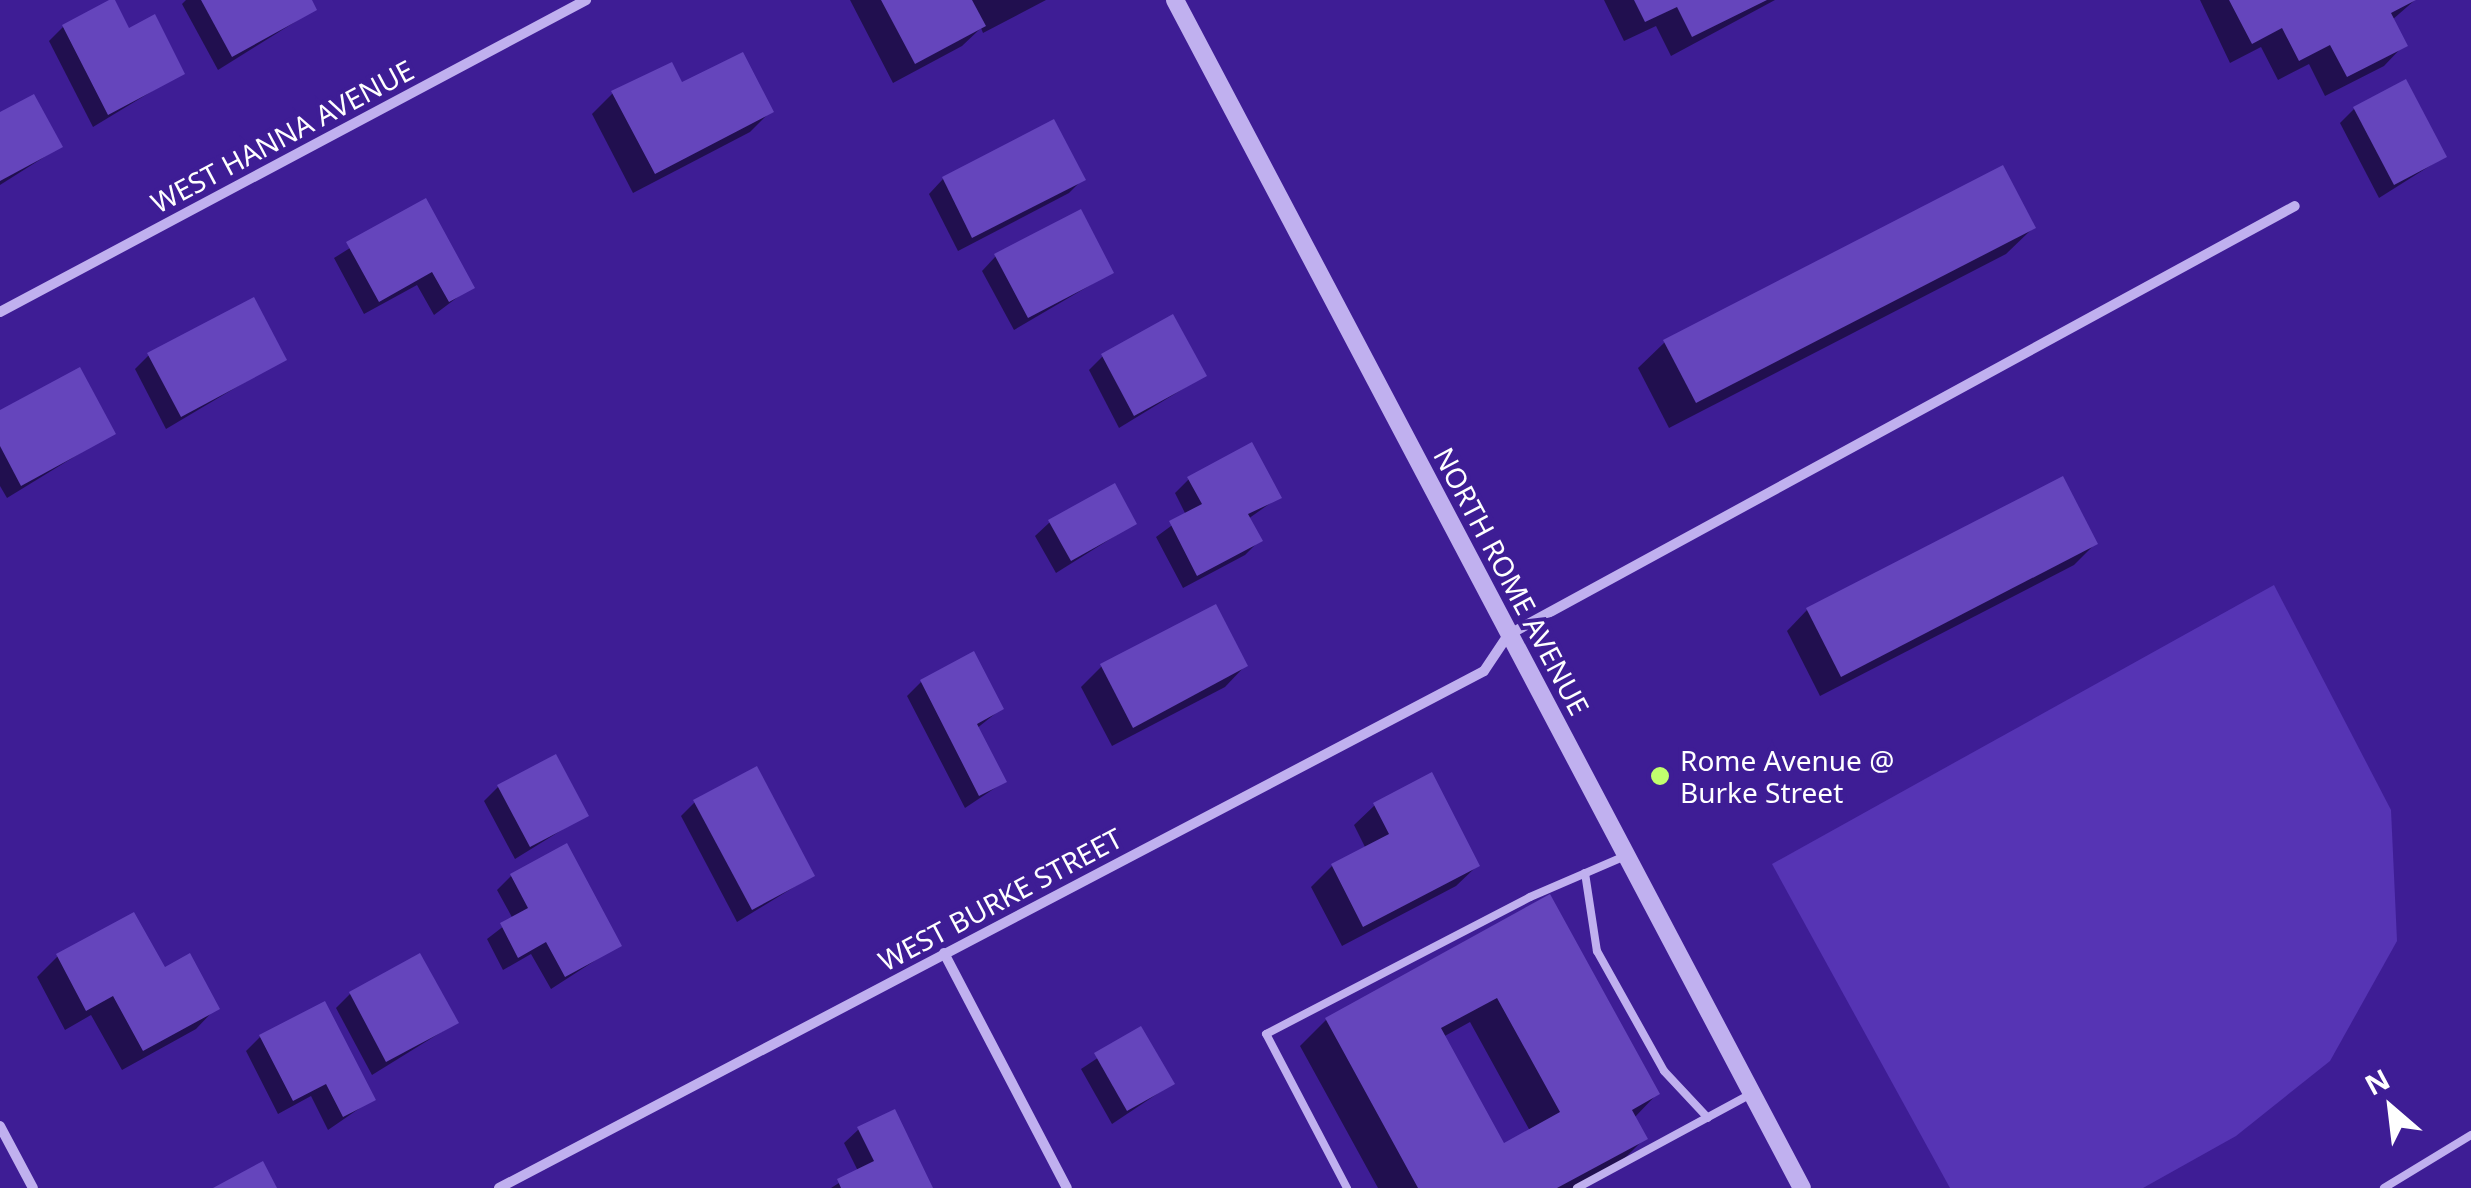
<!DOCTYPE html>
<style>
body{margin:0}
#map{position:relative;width:2471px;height:1188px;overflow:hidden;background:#3e1d95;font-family:"Noto Sans",sans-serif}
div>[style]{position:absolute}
.green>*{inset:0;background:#5634b4}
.shadow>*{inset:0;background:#0007}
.building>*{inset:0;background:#6545bc}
.service>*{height:8px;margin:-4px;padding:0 4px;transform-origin:4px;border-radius:4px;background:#c0b0ef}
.minor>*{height:10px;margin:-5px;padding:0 5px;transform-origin:5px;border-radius:5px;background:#c0b0ef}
.tertiary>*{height:18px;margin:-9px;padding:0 9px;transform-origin:9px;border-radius:9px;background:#c0b0ef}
.dots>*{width:28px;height:28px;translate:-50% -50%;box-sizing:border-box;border:5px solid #3e1d95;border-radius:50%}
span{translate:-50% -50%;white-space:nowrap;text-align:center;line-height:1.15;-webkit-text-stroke:8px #3e1d95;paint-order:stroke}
.street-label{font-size:28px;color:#fff}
.poi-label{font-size:28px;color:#fff}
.left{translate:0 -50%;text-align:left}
.north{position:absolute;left:2341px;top:1058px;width:100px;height:100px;-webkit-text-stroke:8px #3e1d95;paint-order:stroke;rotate:332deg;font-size:28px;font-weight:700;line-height:40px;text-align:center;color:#fff}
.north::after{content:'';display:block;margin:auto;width:35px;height:45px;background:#fff;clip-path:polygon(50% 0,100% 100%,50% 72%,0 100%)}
</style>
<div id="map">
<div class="green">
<div style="clip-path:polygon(2274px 585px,2391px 810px,2397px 941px,2330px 1061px,2236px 1136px,2143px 1188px,1950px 1188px,1772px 864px)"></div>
</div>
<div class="shadow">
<div style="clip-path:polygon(186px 0,309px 0,314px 10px,218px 70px,182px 4px)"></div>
<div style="clip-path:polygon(850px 0,1046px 0,983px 33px,981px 28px,962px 46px,893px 83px)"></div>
<div style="clip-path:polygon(1604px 0,1775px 0,1671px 56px,1656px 26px,1624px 41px)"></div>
<div style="clip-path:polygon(2200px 0,2415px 0,2392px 20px,2404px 45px,2384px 66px,2325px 96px,2309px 64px,2278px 80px,2261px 47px,2230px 63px)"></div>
<div style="clip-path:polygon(63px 27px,182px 73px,93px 127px,49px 41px)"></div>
<div style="clip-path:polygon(681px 86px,771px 111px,750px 132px,633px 193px,592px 114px,613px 93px)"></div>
<div style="clip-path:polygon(2354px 109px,2444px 157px,2379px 198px,2340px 123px)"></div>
<div style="clip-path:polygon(0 115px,60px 147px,0 185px)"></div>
<div style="clip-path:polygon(1053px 123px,1083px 179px,1069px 193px,958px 251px,929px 194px,943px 179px)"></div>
<div style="clip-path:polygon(425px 201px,471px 287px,434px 315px,417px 285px,364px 314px,334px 258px)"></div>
<div style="clip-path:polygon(2033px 228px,2006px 254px,1669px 428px,1638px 368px,1665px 342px)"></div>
<div style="clip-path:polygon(996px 256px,1111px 273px,1014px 330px,982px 271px)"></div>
<div style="clip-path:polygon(149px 355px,284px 359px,166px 429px,135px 369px)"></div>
<div style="clip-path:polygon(1103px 356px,1204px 376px,1119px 428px,1089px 370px)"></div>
<div style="clip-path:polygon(0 413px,113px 433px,7px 498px,0 486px)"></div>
<div style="clip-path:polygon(1189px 479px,1279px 497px,1248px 519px,1259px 541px,1245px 555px,1183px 588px,1156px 537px,1186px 515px,1175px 493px)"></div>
<div style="clip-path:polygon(1050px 522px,1134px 524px,1056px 573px,1035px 536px)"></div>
<div style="clip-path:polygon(2095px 544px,2074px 565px,1820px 696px,1787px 631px,1807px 610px)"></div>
<div style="clip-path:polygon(1102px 666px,1245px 666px,1225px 687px,1112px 746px,1081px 687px)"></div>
<div style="clip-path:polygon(921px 682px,1001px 709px,976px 729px,1004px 782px,965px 808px,907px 696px)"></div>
<div style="clip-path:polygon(498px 787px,586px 815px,515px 859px,484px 801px)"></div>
<div style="clip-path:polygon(695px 802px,812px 876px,737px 922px,681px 816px)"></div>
<div style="clip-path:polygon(1375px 805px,1477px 866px,1456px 886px,1342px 946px,1311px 887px,1332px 866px,1366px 849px,1354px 825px)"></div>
<div style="clip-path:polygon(511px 876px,619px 945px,551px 989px,531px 954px,503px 970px,487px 939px,513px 919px,497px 890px)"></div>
<div style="clip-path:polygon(evenodd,1549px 898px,1657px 1094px,1634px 1118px,1645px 1138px,1618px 1165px,1576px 1188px,1378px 1188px,1300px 1046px,1326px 1020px,1549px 898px,1470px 1022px,1530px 1131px,1503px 1146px,1443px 1037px,1470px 1022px)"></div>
<div style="clip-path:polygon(58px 956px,164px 971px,216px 1008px,196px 1029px,122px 1070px,91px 1015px,65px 1030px,37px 977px)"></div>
<div style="clip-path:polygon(350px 994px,456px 1023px,372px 1075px,336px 1008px)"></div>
<div style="clip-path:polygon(1140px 1030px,1172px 1084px,1112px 1124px,1081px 1069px)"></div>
<div style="clip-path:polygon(260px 1037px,373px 1099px,328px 1130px,311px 1096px,278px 1114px,246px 1051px)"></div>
<div style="clip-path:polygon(859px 1129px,931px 1188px,831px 1188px,858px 1171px,844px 1143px)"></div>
</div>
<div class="building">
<div style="clip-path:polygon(109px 0,115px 0,129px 28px,155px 14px,185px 74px,108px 115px,62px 25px)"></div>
<div style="clip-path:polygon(201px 0,312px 0,317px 10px,232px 57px)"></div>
<div style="clip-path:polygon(881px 0,972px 0,986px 26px,915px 64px)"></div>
<div style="clip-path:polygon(1634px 0,1767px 0,1692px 37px,1677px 7px,1645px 22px)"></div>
<div style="clip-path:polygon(2229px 0,2416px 0,2391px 13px,2408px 46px,2347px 77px,2330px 45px,2299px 61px,2282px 28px,2252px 44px)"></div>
<div style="clip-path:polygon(743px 52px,774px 112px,655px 174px,611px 91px,672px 62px,682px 82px)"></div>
<div style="clip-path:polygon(2406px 79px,2447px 157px,2394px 185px,2353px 107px)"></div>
<div style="clip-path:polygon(34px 94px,63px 147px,0 181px,0 112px)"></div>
<div style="clip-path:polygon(1054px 119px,1086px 180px,972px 238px,942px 177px)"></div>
<div style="clip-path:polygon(2003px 165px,2036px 228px,1696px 403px,1663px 340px)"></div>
<div style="clip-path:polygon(426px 198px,475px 288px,449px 302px,432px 272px,379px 302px,346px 242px)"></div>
<div style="clip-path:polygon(1081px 209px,1114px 273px,1028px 318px,994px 254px)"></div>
<div style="clip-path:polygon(254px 297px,287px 360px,181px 417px,147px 353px)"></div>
<div style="clip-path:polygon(1173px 314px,1207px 376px,1134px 416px,1101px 354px)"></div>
<div style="clip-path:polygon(80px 367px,116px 434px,21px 486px,0 446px,0 410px)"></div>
<div style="clip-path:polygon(1252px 442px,1282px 498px,1248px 514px,1263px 541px,1197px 576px,1169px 521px,1202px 504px,1187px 477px)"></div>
<div style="clip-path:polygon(2063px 476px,2098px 544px,1841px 677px,1806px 608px)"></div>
<div style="clip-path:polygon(1115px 483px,1137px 524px,1071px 561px,1048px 520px)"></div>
<div style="clip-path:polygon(1216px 604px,1248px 666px,1133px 728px,1100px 664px)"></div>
<div style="clip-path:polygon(974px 651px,1004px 709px,977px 724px,1007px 782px,979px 796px,920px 680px)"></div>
<div style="clip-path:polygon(556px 754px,589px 816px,530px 847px,497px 785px)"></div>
<div style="clip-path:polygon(757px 766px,815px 876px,752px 910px,693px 800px)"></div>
<div style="clip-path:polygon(1432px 772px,1480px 866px,1363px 927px,1331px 864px,1389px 834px,1373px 803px)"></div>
<div style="clip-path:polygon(567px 843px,622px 946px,565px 977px,546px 942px,518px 958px,500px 923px,528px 908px,510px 874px)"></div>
<div style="clip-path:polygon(evenodd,1550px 894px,1660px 1094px,1632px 1110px,1648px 1139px,1557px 1188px,1418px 1188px,1325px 1018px,1550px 894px,1497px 998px,1560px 1112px,1504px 1143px,1441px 1028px,1497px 998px)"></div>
<div style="clip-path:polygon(134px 912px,165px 967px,190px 953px,220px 1009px,143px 1051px,113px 996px,86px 1011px,56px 954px)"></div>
<div style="clip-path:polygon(420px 953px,459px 1023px,386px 1062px,349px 992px)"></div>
<div style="clip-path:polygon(325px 1001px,376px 1100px,343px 1117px,326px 1084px,293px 1101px,259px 1035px)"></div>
<div style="clip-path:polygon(1141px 1026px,1175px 1084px,1127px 1111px,1094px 1053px)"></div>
<div style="clip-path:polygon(895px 1109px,933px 1188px,841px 1188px,837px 1179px,874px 1161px,857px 1127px)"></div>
<div style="clip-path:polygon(263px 1161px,277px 1188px,213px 1188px)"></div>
</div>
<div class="service">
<div style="left:1585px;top:873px;width:79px;rotate:81.3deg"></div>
<div style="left:1597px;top:951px;width:137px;rotate:60.8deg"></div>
<div style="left:1664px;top:1071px;width:64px;rotate:46.9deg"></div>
<div style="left:1347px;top:1188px;width:174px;rotate:-117.7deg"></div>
<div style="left:1266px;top:1034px;width:297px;rotate:-27.4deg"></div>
<div style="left:1530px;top:897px;width:103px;rotate:-23.3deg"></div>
<div style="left:1577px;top:1188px;width:200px;rotate:-28.4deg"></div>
<div style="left:2384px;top:1188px;width:102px;rotate:-31.3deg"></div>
</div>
<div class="minor">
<div style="left:0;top:312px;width:664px;rotate:-28.03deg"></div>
<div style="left:944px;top:953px;width:265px;rotate:62.4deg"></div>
<div style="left:0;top:1126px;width:70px;rotate:62deg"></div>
<div style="left:499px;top:1188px;width:1112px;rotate:-27.69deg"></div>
<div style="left:1484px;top:671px;width:43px;rotate:-56.3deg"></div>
<div style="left:1508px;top:635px;width:896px;rotate:-28.6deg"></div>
</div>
<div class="tertiary">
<div style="left:1175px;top:0;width:1343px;rotate:62.18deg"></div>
</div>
<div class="dots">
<div style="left:1660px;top:776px;background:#c1ff6e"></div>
</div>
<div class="street-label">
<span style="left:282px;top:136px;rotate:-28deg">WEST HANNA AVENUE</span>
<span style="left:1512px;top:581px;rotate:62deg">NORTH ROME AVENUE</span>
<span style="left:1000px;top:899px;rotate:-28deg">WEST BURKE STREET</span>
</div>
<div class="poi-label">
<span class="left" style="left:1680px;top:776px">Rome Avenue @<br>Burke Street</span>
</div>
<div class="north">N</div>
</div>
